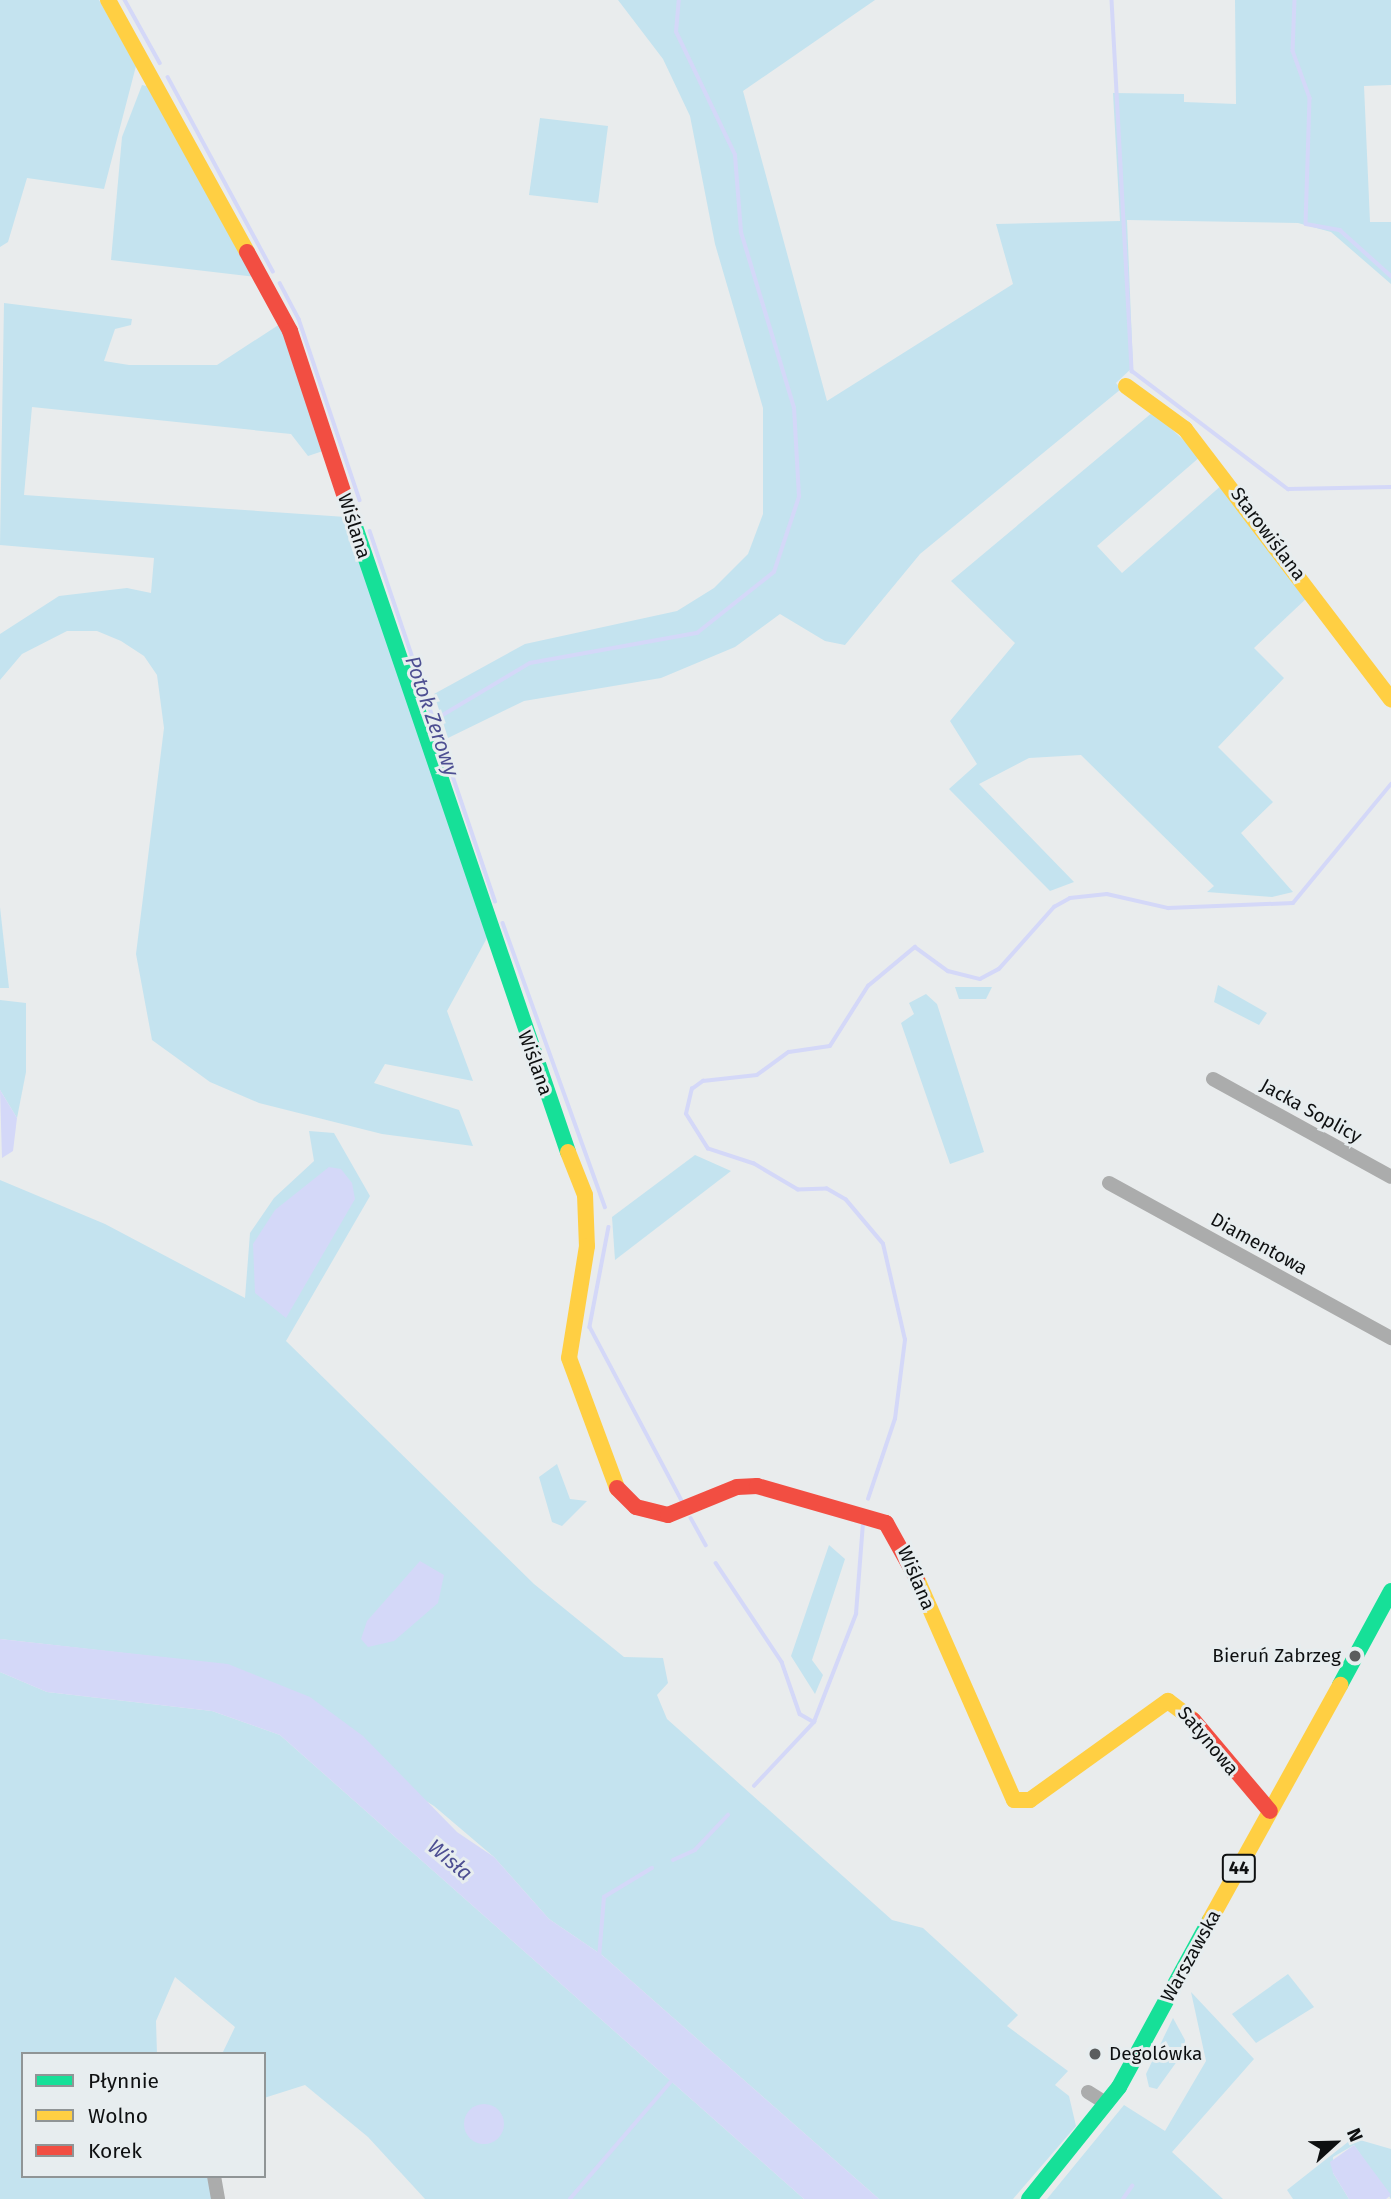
<!DOCTYPE html>
<meta charset="utf-8">
<style>
body{margin:0}
#map{position:relative;width:1391px;height:2199px;overflow:hidden;background:#e9eced;font-family:"Fira Sans",sans-serif}
div>[style]{position:absolute}
.green>*{inset:0;background:#c4e3ef}
.water>*{inset:0;background:#d4d8f8}
.round{border-radius:50%}
.stream>*{height:3.5px;margin:-1.75px;padding:0 1.75px;transform-origin:1.75px;border-radius:1.75px;background:#d4d8f8}
.street>*{height:14px;margin:-7px;padding:0 7px;transform-origin:7px;border-radius:7px;background:#abacac}
.fast>*{height:16px;margin:-8px;padding:0 8px;transform-origin:8px;border-radius:8px;background:#16e098}
.slow>*{height:16px;margin:-8px;padding:0 8px;transform-origin:8px;border-radius:8px;background:#ffcf43}
.jam>*{height:16px;margin:-8px;padding:0 8px;transform-origin:8px;border-radius:8px;background:#f24e42}
.dots>*{width:19px;height:19px;translate:-50% -50%;box-sizing:border-box;border:4px solid #e7edef;border-radius:50%}
span{translate:-50% -50%;white-space:nowrap;text-align:center;line-height:1.15;-webkit-text-stroke:6px #e7edef;paint-order:stroke}
.shield-label span{padding:2px 5px;background:#e7edef;border:2px solid;border-radius:5px;-webkit-text-stroke-width:0}
.shield-label{font-size:18px;color:#0e1011;font-weight:700}
.street-label{font-size:19px;color:#0e1011}
.poi-label{font-size:19px;color:#0e1011}
.right{translate:-100% -50%;text-align:right}
.left{translate:0 -50%;text-align:left}
.water-label{font-size:21px;color:#4d4f92;font-style:italic}
.legend{position:absolute;left:21px;top:2052px;width:245px;height:126px;box-sizing:border-box;background:#e7edef;border:2px solid #909596;margin:0;padding:9px 12px;list-style:none;font-size:21px;color:#0e1011}
.legend li{display:flex;align-items:center;gap:14px;height:35px}
.legend b{width:35px;border:2px solid #909596}
.north{position:absolute;left:1300px;top:2108px;width:70px;height:70px;-webkit-text-stroke:5px #e7edef;paint-order:stroke;rotate:68deg;font-size:19px;font-weight:700;line-height:28px;text-align:center;color:#0e1011}
.north::after{content:'';display:block;margin:auto;width:24px;height:32px;background:#0e1011;clip-path:polygon(50% 0,100% 100%,50% 72%,0 100%)}
</style>
<div id="map">
<div class="green">
<div style="clip-path:polygon(0 0,99px 0,136px 66px,104px 189px,27px 178px,8px 242px,0 247px)"></div>
<div style="clip-path:polygon(618px 0,875px 0,743px 91px,827px 401px,1013px 284px,996px 224px,1120px 221px,1113px 93px,1184px 94px,1184px 102px,1236px 104px,1235px 0,1391px 0,1391px 85px,1364px 86px,1370px 222px,1391px 222px,1391px 284px,1331px 232px,1298px 223px,1127px 220px,1133px 367px,1116px 383px,1121px 389px,920px 554px,845px 645px,825px 641px,780px 614px,735px 647px,661px 678px,524px 701px,448px 738px,434px 694px,525px 644px,677px 611px,714px 588px,748px 554px,763px 514px,763px 408px,715px 244px,690px 116px,663px 59px)"></div>
<div style="clip-path:polygon(142px 85px,151px 87px,257px 277px,111px 260px,122px 137px)"></div>
<div style="clip-path:polygon(540px 118px,608px 126px,598px 203px,529px 195px)"></div>
<div style="clip-path:polygon(4px 303px,132px 319px,131px 325px,115px 329px,104px 361px,129px 365px,217px 365px,280px 324px,323px 451px,308px 456px,291px 434px,32px 407px,24px 495px,346px 517px,487px 938px,447px 1011px,473px 1081px,385px 1064px,374px 1083px,459px 1110px,473px 1146px,382px 1134px,259px 1103px,210px 1082px,152px 1040px,136px 954px,164px 728px,157px 675px,144px 656px,121px 641px,97px 631px,67px 631px,22px 654px,0 680px,0 634px,59px 596px,127px 588px,151px 593px,154px 558px,0 545px)"></div>
<div style="clip-path:polygon(1153px 412px,1201px 456px,1097px 546px,1122px 573px,1223px 484px,1309px 596px,1254px 648px,1284px 678px,1218px 747px,1273px 802px,1241px 833px,1293px 892px,1272px 897px,1207px 892px,1214px 886px,1081px 755px,1029px 758px,979px 784px,1074px 882px,1050px 891px,949px 789px,977px 764px,950px 721px,1015px 643px,951px 581px)"></div>
<div style="clip-path:polygon(0 907px,9px 988px,0 988px)"></div>
<div style="clip-path:polygon(1218px 985px,1267px 1013px,1259px 1025px,1214px 1002px)"></div>
<div style="clip-path:polygon(955px 987px,992px 987px,986px 999px,959px 999px)"></div>
<div style="clip-path:polygon(926px 994px,937px 1004px,984px 1152px,950px 1164px,901px 1023px,914px 1014px,909px 1003px)"></div>
<div style="clip-path:polygon(0 1000px,26px 1003px,26px 1072px,17px 1118px,0 1090px)"></div>
<div style="clip-path:polygon(309px 1131px,334px 1133px,370px 1196px,286px 1341px,534px 1584px,624px 1657px,663px 1658px,668px 1683px,657px 1695px,667px 1719px,892px 1920px,923px 1928px,1018px 2015px,1007px 2026px,1068px 2071px,1055px 2085px,1069px 2096px,1076px 2126px,1013px 2199px,879px 2199px,602px 1955px,549px 1919px,494px 1857px,434px 1806px,203px 1662px,0 1639px,0 1180px,105px 1224px,245px 1298px,250px 1233px,274px 1198px,314px 1161px)"></div>
<div style="clip-path:polygon(695px 1155px,731px 1171px,615px 1260px,612px 1217px)"></div>
<div style="clip-path:polygon(557px 1464px,570px 1499px,587px 1501px,562px 1526px,552px 1522px,539px 1477px)"></div>
<div style="clip-path:polygon(829px 1545px,845px 1559px,812px 1660px,823px 1675px,815px 1694px,791px 1656px)"></div>
<div style="clip-path:polygon(0 1672px,47px 1692px,212px 1711px,280px 1735px,804px 2199px,425px 2199px,368px 2137px,305px 2085px,264px 2098px,264px 2054px,222px 2054px,235px 2027px,175px 1977px,156px 2021px,157px 2054px,23px 2054px,23px 2176px,208px 2176px,213px 2199px,0 2199px)"></div>
<div style="clip-path:polygon(1288px 1974px,1314px 2007px,1256px 2043px,1232px 2014px)"></div>
<div style="clip-path:polygon(1191px 1992px,1254px 2059px,1172px 2152px,1223px 2199px,1047px 2199px,1124px 2105px,1165px 2131px,1206px 2061px)"></div>
<div style="clip-path:polygon(1173px 2018px,1185px 2040px,1183px 2053px,1157px 2089px,1149px 2087px,1146px 2074px)"></div>
<div style="clip-path:polygon(1353px 2138px,1391px 2149px,1391px 2199px,1354px 2145px,1333px 2157px,1333px 2173px,1349px 2199px,1293px 2199px,1287px 2190px)"></div>
</div>
<div class="water">
<div style="clip-path:polygon(0 1090px,17px 1118px,13px 1151px,2px 1158px)"></div>
<div style="clip-path:polygon(329px 1167px,341px 1169px,352px 1183px,355px 1199px,286px 1318px,255px 1293px,253px 1244px,275px 1210px)"></div>
<div style="clip-path:polygon(420px 1561px,444px 1575px,438px 1603px,394px 1641px,368px 1647px,361px 1639px,367px 1621px)"></div>
<div style="clip-path:polygon(0 1639px,228px 1664px,310px 1697px,363px 1736px,457px 1832px,494px 1857px,549px 1919px,602px 1955px,879px 2199px,804px 2199px,280px 1735px,212px 1711px,47px 1692px,0 1672px)"></div>
<div class="round" style="left:464px;top:2104px;width:40px;height:40px"></div>
<div style="clip-path:polygon(1354px 2145px,1391px 2195px,1386px 2199px,1349px 2199px,1333px 2173px,1330px 2162px)"></div>
</div>
<div class="stream">
<div style="left:125px;top:0;width:72px;rotate:60.9deg"></div>
<div style="left:1112px;top:0;width:372px;rotate:86.9deg"></div>
<div style="left:1132px;top:371px;width:196px;rotate:37.1deg"></div>
<div style="left:1288px;top:489px;width:103px;rotate:-1.1deg"></div>
<div style="left:1295px;top:0;width:51px;rotate:92.2deg"></div>
<div style="left:1293px;top:51px;width:50px;rotate:70.1deg"></div>
<div style="left:1310px;top:98px;width:126px;rotate:91.8deg"></div>
<div style="left:1306px;top:224px;width:35px;rotate:10deg"></div>
<div style="left:1340px;top:230px;width:69px;rotate:42deg"></div>
<div style="left:168px;top:77px;width:221px;rotate:61.6deg"></div>
<div style="left:280px;top:283px;width:41px;rotate:62.2deg"></div>
<div style="left:299px;top:319px;width:191px;rotate:71.4deg"></div>
<div style="left:370px;top:531px;width:391px;rotate:71.3deg"></div>
<div style="left:436px;top:719px;width:109px;rotate:-30.8deg"></div>
<div style="left:530px;top:663px;width:170px;rotate:-10.2deg"></div>
<div style="left:697px;top:633px;width:98px;rotate:-38.4deg"></div>
<div style="left:774px;top:572px;width:79px;rotate:-71.6deg"></div>
<div style="left:799px;top:497px;width:89px;rotate:-93.2deg"></div>
<div style="left:794px;top:408px;width:184px;rotate:-106.8deg"></div>
<div style="left:741px;top:232px;width:77px;rotate:-94.5deg"></div>
<div style="left:735px;top:155px;width:136px;rotate:-115.6deg"></div>
<div style="left:676px;top:32px;width:32px;rotate:-85deg"></div>
<div style="left:503px;top:923px;width:302px;rotate:70.2deg"></div>
<div style="left:609px;top:1227px;width:102px;rotate:100.8deg"></div>
<div style="left:590px;top:1327px;width:197px;rotate:62.1deg"></div>
<div style="left:868px;top:1499px;width:84px;rotate:-71.4deg"></div>
<div style="left:895px;top:1419px;width:80px;rotate:-82.8deg"></div>
<div style="left:905px;top:1340px;width:98px;rotate:-102.9deg"></div>
<div style="left:883px;top:1244px;width:57px;rotate:-130.1deg"></div>
<div style="left:846px;top:1200px;width:22px;rotate:-150deg"></div>
<div style="left:827px;top:1189px;width:29px;rotate:178deg"></div>
<div style="left:798px;top:1190px;width:51px;rotate:-149.4deg"></div>
<div style="left:754px;top:1164px;width:48px;rotate:-161.9deg"></div>
<div style="left:708px;top:1149px;width:41px;rotate:-122.2deg"></div>
<div style="left:686px;top:1114px;width:26px;rotate:-77deg"></div>
<div style="left:692px;top:1089px;width:14px;rotate:-36deg"></div>
<div style="left:703px;top:1081px;width:54px;rotate:-6.3deg"></div>
<div style="left:757px;top:1075px;width:39px;rotate:-36deg"></div>
<div style="left:789px;top:1052px;width:41px;rotate:-8.3deg"></div>
<div style="left:830px;top:1046px;width:71px;rotate:-57.7deg"></div>
<div style="left:868px;top:986px;width:61px;rotate:-39.7deg"></div>
<div style="left:915px;top:947px;width:41px;rotate:36deg"></div>
<div style="left:948px;top:971px;width:33px;rotate:14deg"></div>
<div style="left:980px;top:979px;width:21px;rotate:-28deg"></div>
<div style="left:999px;top:969px;width:83px;rotate:-48.4deg"></div>
<div style="left:1054px;top:907px;width:18px;rotate:-29deg"></div>
<div style="left:1070px;top:898px;width:37px;rotate:-6deg"></div>
<div style="left:1107px;top:894px;width:63px;rotate:12.9deg"></div>
<div style="left:1168px;top:908px;width:125px;rotate:-2.3deg"></div>
<div style="left:1293px;top:903px;width:154px;rotate:-50.5deg"></div>
<div style="left:691px;top:1518px;width:31px;rotate:61deg"></div>
<div style="left:716px;top:1563px;width:119px;rotate:56.3deg"></div>
<div style="left:782px;top:1662px;width:55px;rotate:70.9deg"></div>
<div style="left:800px;top:1714px;width:16px;rotate:30deg"></div>
<div style="left:754px;top:1786px;width:88px;rotate:-46.8deg"></div>
<div style="left:814px;top:1722px;width:116px;rotate:-68.7deg"></div>
<div style="left:856px;top:1614px;width:91px;rotate:-85.6deg"></div>
<div style="left:673px;top:1860px;width:24px;rotate:-24deg"></div>
<div style="left:695px;top:1850px;width:48px;rotate:-46.7deg"></div>
<div style="left:599px;top:1958px;width:61px;rotate:-85.3deg"></div>
<div style="left:604px;top:1897px;width:56px;rotate:-31.1deg"></div>
<div style="left:570px;top:2199px;width:160px;rotate:-49.3deg"></div>
<div style="left:1123px;top:2199px;width:16px;rotate:-55deg"></div>
</div>
<div class="street">
<div style="left:1213px;top:1079px;width:203px;rotate:28.8deg"></div>
<div style="left:1109px;top:1183px;width:322px;rotate:28.8deg"></div>
<div style="left:1088px;top:2092px;width:22px;rotate:32deg"></div>
<div style="left:214px;top:2176px;width:23px;rotate:80deg"></div>
</div>
<div class="fast">
<div style="left:350px;top:512px;width:676px;rotate:71.19deg"></div>
<div style="left:1340px;top:1685px;width:107px;rotate:-61.5deg"></div>
<div style="left:1029px;top:2199px;width:144px;rotate:-51.2deg"></div>
<div style="left:1119px;top:2087px;width:190px;rotate:-61.4deg"></div>
</div>
<div class="slow">
<div style="left:108px;top:0;width:288px;rotate:61.1deg"></div>
<div style="left:1126px;top:386px;width:73px;rotate:36.1deg"></div>
<div style="left:1185px;top:429px;width:340px;rotate:52.7deg"></div>
<div style="left:568px;top:1152px;width:46px;rotate:68.4deg"></div>
<div style="left:585px;top:1195px;width:51px;rotate:87.8deg"></div>
<div style="left:587px;top:1246px;width:113px;rotate:99.1deg"></div>
<div style="left:569px;top:1358px;width:139px;rotate:69.7deg"></div>
<div style="left:917px;top:1579px;width:241px;rotate:66.3deg"></div>
<div style="left:1014px;top:1800px;width:16px"></div>
<div style="left:1030px;top:1800px;width:170px;rotate:-35.7deg"></div>
<div style="left:1168px;top:1701px;width:31px;rotate:37deg"></div>
<div style="left:1210px;top:1920px;width:269px;rotate:-61deg"></div>
</div>
<div class="jam">
<div style="left:247px;top:252px;width:90px;rotate:61.4deg"></div>
<div style="left:290px;top:331px;width:191px;rotate:71.7deg"></div>
<div style="left:617px;top:1488px;width:27px;rotate:45deg"></div>
<div style="left:636px;top:1507px;width:33px;rotate:14deg"></div>
<div style="left:668px;top:1515px;width:74px;rotate:-22.1deg"></div>
<div style="left:737px;top:1487px;width:20px;rotate:-3deg"></div>
<div style="left:757px;top:1486px;width:134px;rotate:16deg"></div>
<div style="left:886px;top:1523px;width:64px;rotate:61deg"></div>
<div style="left:1193px;top:1720px;width:119px;rotate:49.8deg"></div>
</div>
<div class="dots">
<div style="left:1355px;top:1656px;background:#5b5d5e"></div>
<div style="left:1095px;top:2054px;background:#5b5d5e"></div>
</div>
<div class="shield-label">
<span style="left:1239px;top:1868px">44</span>
</div>
<div class="street-label">
<span style="left:354px;top:526px;rotate:72deg">Wiślana</span>
<span style="left:1268px;top:534px;rotate:53deg">Starowiślana</span>
<span style="left:535px;top:1063px;rotate:70deg">Wiślana</span>
<span style="left:1311px;top:1111px;rotate:29deg">Jacka Soplicy</span>
<span style="left:1259px;top:1244px;rotate:29deg">Diamentowa</span>
<span style="left:916px;top:1578px;rotate:67deg">Wiślana</span>
<span style="left:1208px;top:1741px;rotate:50deg">Satynowa</span>
<span style="left:1191px;top:1956px;rotate:-61deg">Warszawska</span>
</div>
<div class="poi-label">
<span class="right" style="left:1341px;top:1656px">Bieruń Zabrzeg</span>
<span class="left" style="left:1109px;top:2054px">Degolówka</span>
</div>
<div class="water-label">
<span style="left:432px;top:716px;rotate:71deg">Potok Zerowy</span>
<span style="left:450px;top:1860px;rotate:40deg">Wisła</span>
</div>
<ul class="legend">
<li><b style="height:9px;background:#16e098"></b>Płynnie</li>
<li><b style="height:9px;background:#ffcf43"></b>Wolno</li>
<li><b style="height:9px;background:#f24e42"></b>Korek</li>
</ul>
<div class="north">N</div>
</div>
